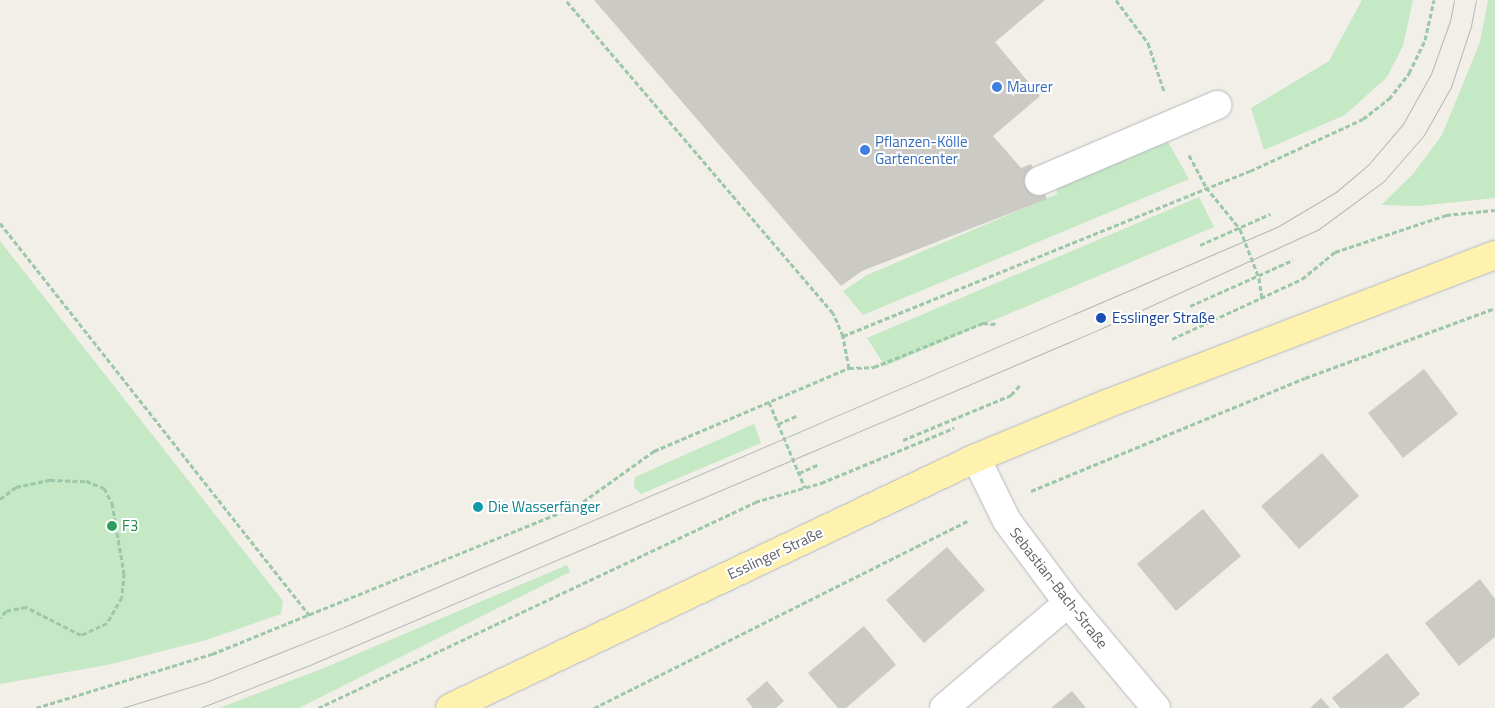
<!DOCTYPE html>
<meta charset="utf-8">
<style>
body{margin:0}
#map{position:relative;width:1495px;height:708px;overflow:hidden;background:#f1efe8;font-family:"Titillium Web",sans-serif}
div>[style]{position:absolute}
.green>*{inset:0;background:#c5e8c5}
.building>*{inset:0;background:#cccac5}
.path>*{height:3px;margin-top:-1.5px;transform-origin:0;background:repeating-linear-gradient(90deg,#9cc7a9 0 5px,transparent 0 7.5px)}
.roads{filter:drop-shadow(0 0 1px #b5b8bc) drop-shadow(0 0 1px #b5b8bc)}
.minor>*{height:28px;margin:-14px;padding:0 14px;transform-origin:14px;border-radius:14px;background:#fff}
.major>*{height:28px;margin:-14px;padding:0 14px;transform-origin:14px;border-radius:14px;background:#fff2af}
.tram>*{height:1px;margin:-0.5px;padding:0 0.5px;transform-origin:0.5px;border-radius:0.5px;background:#b6b7b8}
.dots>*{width:14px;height:14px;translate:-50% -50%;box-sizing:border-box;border:2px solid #fff;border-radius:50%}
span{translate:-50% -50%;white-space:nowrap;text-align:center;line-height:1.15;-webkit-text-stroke:4px #fff;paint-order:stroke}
.shop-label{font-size:15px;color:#366cbe}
.left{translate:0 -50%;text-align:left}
.transit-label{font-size:15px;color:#164399}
.culture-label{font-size:15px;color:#0d838f}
.leisure-label{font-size:15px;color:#27864d}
.street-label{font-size:15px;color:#5f6368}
</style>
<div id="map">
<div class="green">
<div style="clip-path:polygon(1362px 0,1413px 0,1403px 46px,1387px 77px,1345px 115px,1264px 150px,1251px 108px,1329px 61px)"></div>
<div style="clip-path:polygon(1488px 0,1495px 0,1495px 198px,1418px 206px,1381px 205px,1413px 174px,1442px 135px,1480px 42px)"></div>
<div style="clip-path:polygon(1168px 142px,1189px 179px,863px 315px,843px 291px,867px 275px,1057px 194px,1056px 186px)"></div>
<div style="clip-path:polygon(1199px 197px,1214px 227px,885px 366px,867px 338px)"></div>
<div style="clip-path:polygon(0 241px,283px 601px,281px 614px,206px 640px,107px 665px,0 684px)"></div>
<div style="clip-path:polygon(754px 424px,761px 443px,641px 494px,634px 487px,635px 477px)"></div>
<div style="clip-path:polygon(567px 565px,570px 572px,299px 708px,219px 708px,319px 670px)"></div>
</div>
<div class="building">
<div style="clip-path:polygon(594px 0,1045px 0,995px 42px,1040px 96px,993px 136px,1021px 168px,1031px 164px,1047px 199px,862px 271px,841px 286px)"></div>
<div style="clip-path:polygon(1424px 369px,1458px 414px,1403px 458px,1368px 413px)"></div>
<div style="clip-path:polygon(1322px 453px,1359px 496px,1299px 549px,1261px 506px)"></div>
<div style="clip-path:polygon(1203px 509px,1241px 556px,1176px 611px,1137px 564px)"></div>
<div style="clip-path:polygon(947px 547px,985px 590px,924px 643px,886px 600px)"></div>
<div style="clip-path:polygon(1480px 579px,1495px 599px,1495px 637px,1459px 666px,1425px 623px)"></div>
<div style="clip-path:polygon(864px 626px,896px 665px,846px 708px,838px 708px,808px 673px)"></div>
<div style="clip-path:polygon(1387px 653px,1420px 694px,1403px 708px,1340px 708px,1332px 698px)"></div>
<div style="clip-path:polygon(767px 681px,784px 701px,776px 708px,753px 708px,746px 699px)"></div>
<div style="clip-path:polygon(1072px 691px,1086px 708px,1051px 708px)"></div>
<div style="clip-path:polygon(1321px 698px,1330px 708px,1310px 708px)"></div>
</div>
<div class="path">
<div style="left:1116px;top:0;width:54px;rotate:53.3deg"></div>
<div style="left:1148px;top:43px;width:51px;rotate:71.6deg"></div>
<div style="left:1189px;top:155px;width:36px;rotate:62deg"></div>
<div style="left:1206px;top:187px;width:54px;rotate:51deg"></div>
<div style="left:1240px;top:229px;width:53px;rotate:68.8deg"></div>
<div style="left:1259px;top:278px;width:22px;rotate:82deg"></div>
<div style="left:0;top:223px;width:501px;rotate:51.73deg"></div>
<div style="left:1200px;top:245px;width:77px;rotate:-23.9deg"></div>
<div style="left:1190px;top:306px;width:113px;rotate:-24.1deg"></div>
<div style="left:843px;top:336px;width:439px;rotate:-22.1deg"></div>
<div style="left:1250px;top:171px;width:124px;rotate:-24.7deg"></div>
<div style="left:1363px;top:119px;width:33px;rotate:-38deg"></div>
<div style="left:1389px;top:99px;width:33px;rotate:-52deg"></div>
<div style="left:1409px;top:73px;width:37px;rotate:-64deg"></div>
<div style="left:1425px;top:40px;width:41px;rotate:-77.3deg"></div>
<div style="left:1172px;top:339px;width:143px;rotate:-24.8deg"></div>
<div style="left:1302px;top:279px;width:43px;rotate:-39.3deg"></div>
<div style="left:1335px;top:252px;width:117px;rotate:-18.4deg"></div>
<div style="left:1446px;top:215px;width:49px;rotate:-5.8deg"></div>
<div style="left:849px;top:368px;width:25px;rotate:-2deg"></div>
<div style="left:874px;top:367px;width:118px;rotate:-22deg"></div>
<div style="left:983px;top:323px;width:13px;rotate:4deg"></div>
<div style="left:769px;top:402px;width:93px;rotate:67.3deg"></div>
<div style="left:778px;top:424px;width:22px;rotate:-24deg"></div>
<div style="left:903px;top:440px;width:117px;rotate:-22.6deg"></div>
<div style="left:1011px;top:395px;width:13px;rotate:-48deg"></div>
<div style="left:799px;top:473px;width:22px;rotate:-24deg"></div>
<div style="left:1031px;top:491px;width:296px;rotate:-22.4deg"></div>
<div style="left:1305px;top:378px;width:202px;rotate:-20.2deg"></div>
<div style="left:0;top:499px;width:20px;rotate:-37deg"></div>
<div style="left:16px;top:487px;width:35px;rotate:-12deg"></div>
<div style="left:50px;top:480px;width:36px;rotate:2deg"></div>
<div style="left:86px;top:481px;width:19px;rotate:21deg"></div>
<div style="left:104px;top:488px;width:17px;rotate:62deg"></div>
<div style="left:112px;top:503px;width:71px;rotate:80.3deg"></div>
<div style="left:124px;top:573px;width:24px;rotate:95deg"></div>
<div style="left:122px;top:597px;width:30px;rotate:120deg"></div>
<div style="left:107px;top:623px;width:29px;rotate:155deg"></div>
<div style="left:81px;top:635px;width:62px;rotate:-153deg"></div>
<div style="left:26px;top:607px;width:20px;rotate:169deg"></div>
<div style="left:6px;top:611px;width:9px;rotate:131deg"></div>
<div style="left:36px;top:708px;width:184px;rotate:-17.1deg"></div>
<div style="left:212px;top:654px;width:394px;rotate:-22.1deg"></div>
<div style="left:577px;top:506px;width:95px;rotate:-35.5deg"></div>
<div style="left:654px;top:451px;width:212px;rotate:-23.1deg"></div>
<div style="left:849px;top:368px;width:33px;rotate:-101deg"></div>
<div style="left:843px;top:336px;width:25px;rotate:-113deg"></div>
<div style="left:833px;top:313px;width:411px;rotate:-130.5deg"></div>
<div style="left:318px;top:708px;width:483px;rotate:-25.2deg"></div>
<div style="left:755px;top:502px;width:69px;rotate:-16.1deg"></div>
<div style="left:821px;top:483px;width:144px;rotate:-22.5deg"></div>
<div style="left:594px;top:708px;width:419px;rotate:-26.6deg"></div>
</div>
<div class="roads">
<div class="minor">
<div style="left:1039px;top:181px;width:194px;rotate:-23.1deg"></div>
<div style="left:976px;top:458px;width:70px;rotate:63.8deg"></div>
<div style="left:1007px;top:521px;width:102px;rotate:53.4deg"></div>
<div style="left:1068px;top:603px;width:137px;rotate:50deg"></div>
<div style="left:944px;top:708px;width:162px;rotate:-40.3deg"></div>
</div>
<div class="major">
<div style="left:450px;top:708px;width:582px;rotate:-25.42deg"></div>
<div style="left:976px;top:458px;width:139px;rotate:-22.5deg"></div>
<div style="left:1104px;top:405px;width:419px;rotate:-21deg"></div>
</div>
</div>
<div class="tram">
<div style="left:122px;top:708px;width:88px;rotate:-17.2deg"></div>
<div style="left:206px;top:682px;width:149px;rotate:-21.7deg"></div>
<div style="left:344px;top:627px;width:1015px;rotate:-23.21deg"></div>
<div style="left:1277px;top:227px;width:69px;rotate:-30.7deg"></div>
<div style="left:1336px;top:192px;width:42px;rotate:-40.2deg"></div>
<div style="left:1368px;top:165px;width:54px;rotate:-49.5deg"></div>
<div style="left:1403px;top:124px;width:57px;rotate:-60.8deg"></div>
<div style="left:1431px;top:74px;width:56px;rotate:-70.3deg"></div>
<div style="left:1450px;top:21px;width:21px;rotate:-79deg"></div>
<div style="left:200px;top:708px;width:120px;rotate:-21.4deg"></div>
<div style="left:312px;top:664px;width:856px;rotate:-23.03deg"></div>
<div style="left:1100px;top:329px;width:241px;rotate:-24.5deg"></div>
<div style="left:1319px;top:229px;width:81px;rotate:-36.4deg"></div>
<div style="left:1384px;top:181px;width:61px;rotate:-49deg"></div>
<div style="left:1424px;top:135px;width:55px;rotate:-60.6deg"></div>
<div style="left:1451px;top:87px;width:64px;rotate:-71.8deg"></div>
<div style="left:1471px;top:26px;width:26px;rotate:-79deg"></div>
</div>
<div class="dots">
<div style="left:997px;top:87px;background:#3f7fe0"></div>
<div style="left:865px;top:150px;background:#3f7fe0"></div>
<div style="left:1101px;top:318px;background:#1a4fb4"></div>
<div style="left:478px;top:507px;background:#0f9aa8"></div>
<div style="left:112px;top:526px;background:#2e9e5b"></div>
</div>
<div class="shop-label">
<span class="left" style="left:1007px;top:87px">Maurer</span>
<span class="left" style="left:875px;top:150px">Pflanzen-Kölle<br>Gartencenter</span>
</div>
<div class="transit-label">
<span class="left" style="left:1112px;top:318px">Esslinger Straße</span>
</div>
<div class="culture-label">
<span class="left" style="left:488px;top:507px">Die Wasserfänger</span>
</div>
<div class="leisure-label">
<span class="left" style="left:122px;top:526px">F3</span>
</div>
<div class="street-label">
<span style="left:775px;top:553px;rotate:-25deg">Esslinger Straße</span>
<span style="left:1059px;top:588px;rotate:52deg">Sebastian-Bach-Straße</span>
</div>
</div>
